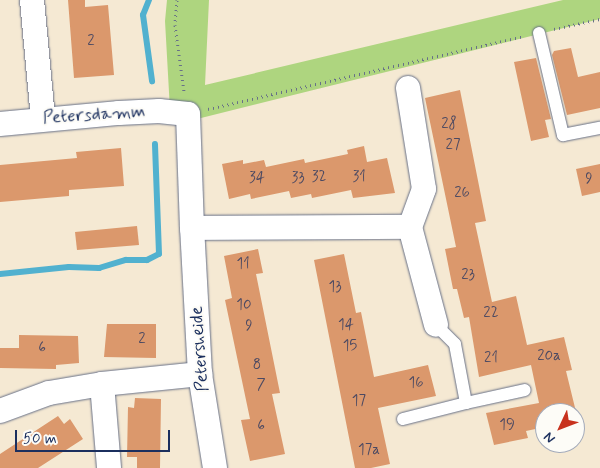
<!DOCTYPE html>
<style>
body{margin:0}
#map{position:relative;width:600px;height:468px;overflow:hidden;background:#f5e9d3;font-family:Mynerve,sans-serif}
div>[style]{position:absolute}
.green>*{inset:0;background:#aed57f}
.stream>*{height:6px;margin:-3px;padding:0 3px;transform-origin:3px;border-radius:3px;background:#51b1cf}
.building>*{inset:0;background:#db986c}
.path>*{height:3px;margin-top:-1.5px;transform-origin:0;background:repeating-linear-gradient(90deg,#677087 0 1px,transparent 0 5px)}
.roads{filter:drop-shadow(0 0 1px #677087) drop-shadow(0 0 1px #677087)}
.service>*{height:12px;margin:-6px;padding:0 6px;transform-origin:6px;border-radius:6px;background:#fff}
.minor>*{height:24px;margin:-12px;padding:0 12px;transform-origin:12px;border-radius:12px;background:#fff}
span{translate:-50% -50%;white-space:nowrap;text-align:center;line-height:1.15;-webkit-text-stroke:4px #fdfcf7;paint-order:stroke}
.number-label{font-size:15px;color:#4b4962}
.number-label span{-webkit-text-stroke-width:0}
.street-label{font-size:18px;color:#1b2f5e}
.north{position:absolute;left:535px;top:403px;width:50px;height:50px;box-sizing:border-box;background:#fdfcf7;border:1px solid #a3aaba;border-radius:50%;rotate:227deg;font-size:14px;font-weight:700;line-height:20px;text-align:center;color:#1b2f5e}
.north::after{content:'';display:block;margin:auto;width:18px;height:22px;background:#c8321e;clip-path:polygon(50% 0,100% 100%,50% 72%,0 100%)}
.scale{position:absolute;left:15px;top:430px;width:155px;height:22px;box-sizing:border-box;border:2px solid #1b2f5e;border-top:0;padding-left:6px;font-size:15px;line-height:18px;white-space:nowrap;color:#1b2f5e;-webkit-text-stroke:4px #fdfcf7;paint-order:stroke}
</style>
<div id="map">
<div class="green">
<div style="clip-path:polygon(167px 0,209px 0,205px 85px,563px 0,600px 0,600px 19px,201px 118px,170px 110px,165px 21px)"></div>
</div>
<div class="stream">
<div style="left:149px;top:0;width:16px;rotate:112deg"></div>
<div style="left:143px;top:15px;width:67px;rotate:82.2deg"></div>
<div style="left:0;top:274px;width:69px;rotate:-5.8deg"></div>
<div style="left:69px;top:267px;width:30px;rotate:2deg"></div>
<div style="left:99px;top:268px;width:28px;rotate:-17deg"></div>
<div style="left:126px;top:260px;width:21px"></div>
<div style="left:147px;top:260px;width:13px;rotate:-27deg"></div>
<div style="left:159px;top:254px;width:110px;rotate:-92.1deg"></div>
</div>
<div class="building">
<div style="clip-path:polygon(68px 0,85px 0,85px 7px,108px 5px,114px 75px,74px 78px)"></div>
<div style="clip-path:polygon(571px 48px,578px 77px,600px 72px,600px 108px,567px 115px,552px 55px,554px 51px)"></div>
<div style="clip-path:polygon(536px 58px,551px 119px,545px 120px,549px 137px,531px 141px,514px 62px)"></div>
<div style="clip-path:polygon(460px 90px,486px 221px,475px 223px,492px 302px,516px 296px,527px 345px,564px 337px,572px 370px,566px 371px,578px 420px,575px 421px,575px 413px,545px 413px,545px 427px,526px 431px,528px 438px,494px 445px,486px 413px,539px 403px,531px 365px,479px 377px,469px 317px,464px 318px,457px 289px,453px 289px,445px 249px,456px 247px,425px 98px)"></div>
<div style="clip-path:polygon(364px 146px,367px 162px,387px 158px,395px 193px,353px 198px,351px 190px,312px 198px,311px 194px,291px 198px,289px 191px,251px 199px,250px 194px,229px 199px,222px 164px,243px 160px,243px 164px,264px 160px,266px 167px,304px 159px,305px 163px,348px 154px,347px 150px)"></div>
<div style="clip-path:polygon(121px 148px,124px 186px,69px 190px,69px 196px,0 202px,0 165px,77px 158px,76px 152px)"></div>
<div style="clip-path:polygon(600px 164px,600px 192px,582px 196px,576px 169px)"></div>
<div style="clip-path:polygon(137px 226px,139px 245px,77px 250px,75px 232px)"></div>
<div style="clip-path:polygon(258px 249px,263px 273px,256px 274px,280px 393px,272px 394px,285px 454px,250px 461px,241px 420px,250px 419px,225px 300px,232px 298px,224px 256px)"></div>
<div style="clip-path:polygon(344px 254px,356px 313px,361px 312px,374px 377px,428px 365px,436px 396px,378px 408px,390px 464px,371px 468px,355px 468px,314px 260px)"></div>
<div style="clip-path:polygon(107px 324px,156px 324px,156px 358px,104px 357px)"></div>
<div style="clip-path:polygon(19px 335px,78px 336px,79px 363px,56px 365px,56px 369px,0 368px,0 348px,19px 348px)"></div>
<div style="clip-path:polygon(135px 398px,161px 399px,160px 468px,137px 468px,137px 457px,127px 457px,128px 407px,134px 408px)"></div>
<div style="clip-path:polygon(58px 416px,64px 424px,70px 419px,83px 439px,38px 468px,0 468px,0 454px)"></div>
</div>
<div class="path">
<div style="left:177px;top:0;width:25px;rotate:95deg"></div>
<div style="left:175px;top:25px;width:68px;rotate:82.3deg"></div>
<div style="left:554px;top:29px;width:47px;rotate:-12.3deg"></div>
<div style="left:208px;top:109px;width:324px;rotate:-13deg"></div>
</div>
<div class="roads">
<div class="service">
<div style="left:539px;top:33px;width:105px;rotate:76.8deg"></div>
<div style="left:563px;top:135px;width:38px;rotate:-11deg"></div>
<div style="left:466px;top:403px;width:60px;rotate:-12.4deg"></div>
<div style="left:403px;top:419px;width:65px;rotate:-14.3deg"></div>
<div style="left:466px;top:403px;width:60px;rotate:-100.6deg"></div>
<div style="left:455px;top:344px;width:27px;rotate:-135deg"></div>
</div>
<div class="minor">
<div style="left:32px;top:0;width:119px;rotate:84.7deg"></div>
<div style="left:408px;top:88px;width:102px;rotate:81deg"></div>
<div style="left:424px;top:189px;width:40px;rotate:110.2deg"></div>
<div style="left:410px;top:227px;width:101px;rotate:75.1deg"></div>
<div style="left:0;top:124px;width:120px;rotate:-5.3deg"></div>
<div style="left:119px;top:113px;width:40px;rotate:-2.9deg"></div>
<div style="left:159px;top:111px;width:29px;rotate:6deg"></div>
<div style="left:188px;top:114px;width:114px;rotate:88deg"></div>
<div style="left:102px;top:384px;width:84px;rotate:85.2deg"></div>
<div style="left:0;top:411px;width:52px;rotate:-20.2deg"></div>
<div style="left:49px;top:393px;width:54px;rotate:-9.6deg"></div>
<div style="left:102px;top:384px;width:99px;rotate:-5.8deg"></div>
<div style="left:215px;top:468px;width:95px;rotate:-99.1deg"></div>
<div style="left:200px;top:374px;width:146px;rotate:-93.1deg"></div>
<div style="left:192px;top:228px;width:218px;rotate:-0.3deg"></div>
</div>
</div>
<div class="number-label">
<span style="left:91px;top:42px">2</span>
<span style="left:449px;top:125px">28</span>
<span style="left:453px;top:146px">27</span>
<span style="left:319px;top:178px">32</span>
<span style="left:359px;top:178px">31</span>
<span style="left:257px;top:179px">34</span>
<span style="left:298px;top:179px">33</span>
<span style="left:589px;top:180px">9</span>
<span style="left:462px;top:194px">26</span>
<span style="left:243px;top:265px">11</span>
<span style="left:468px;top:276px">23</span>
<span style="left:335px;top:288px">13</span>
<span style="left:244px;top:306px">10</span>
<span style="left:491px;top:314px">22</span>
<span style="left:346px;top:326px">14</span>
<span style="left:249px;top:327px">9</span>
<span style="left:142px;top:340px">2</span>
<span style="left:350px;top:347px">15</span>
<span style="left:42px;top:349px">6</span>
<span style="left:549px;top:357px">20a</span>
<span style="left:491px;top:359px">21</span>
<span style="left:257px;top:366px">8</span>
<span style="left:416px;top:384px">16</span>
<span style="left:261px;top:386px">7</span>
<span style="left:359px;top:402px">17</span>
<span style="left:507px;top:426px">19</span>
<span style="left:261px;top:427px">6</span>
<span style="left:369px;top:451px">17a</span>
</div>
<div class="street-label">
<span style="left:94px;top:115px;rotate:-4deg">Petersdamm</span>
<span style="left:200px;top:349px;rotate:-94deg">Petersheide</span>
</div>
<div class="north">N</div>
<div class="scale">50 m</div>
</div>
